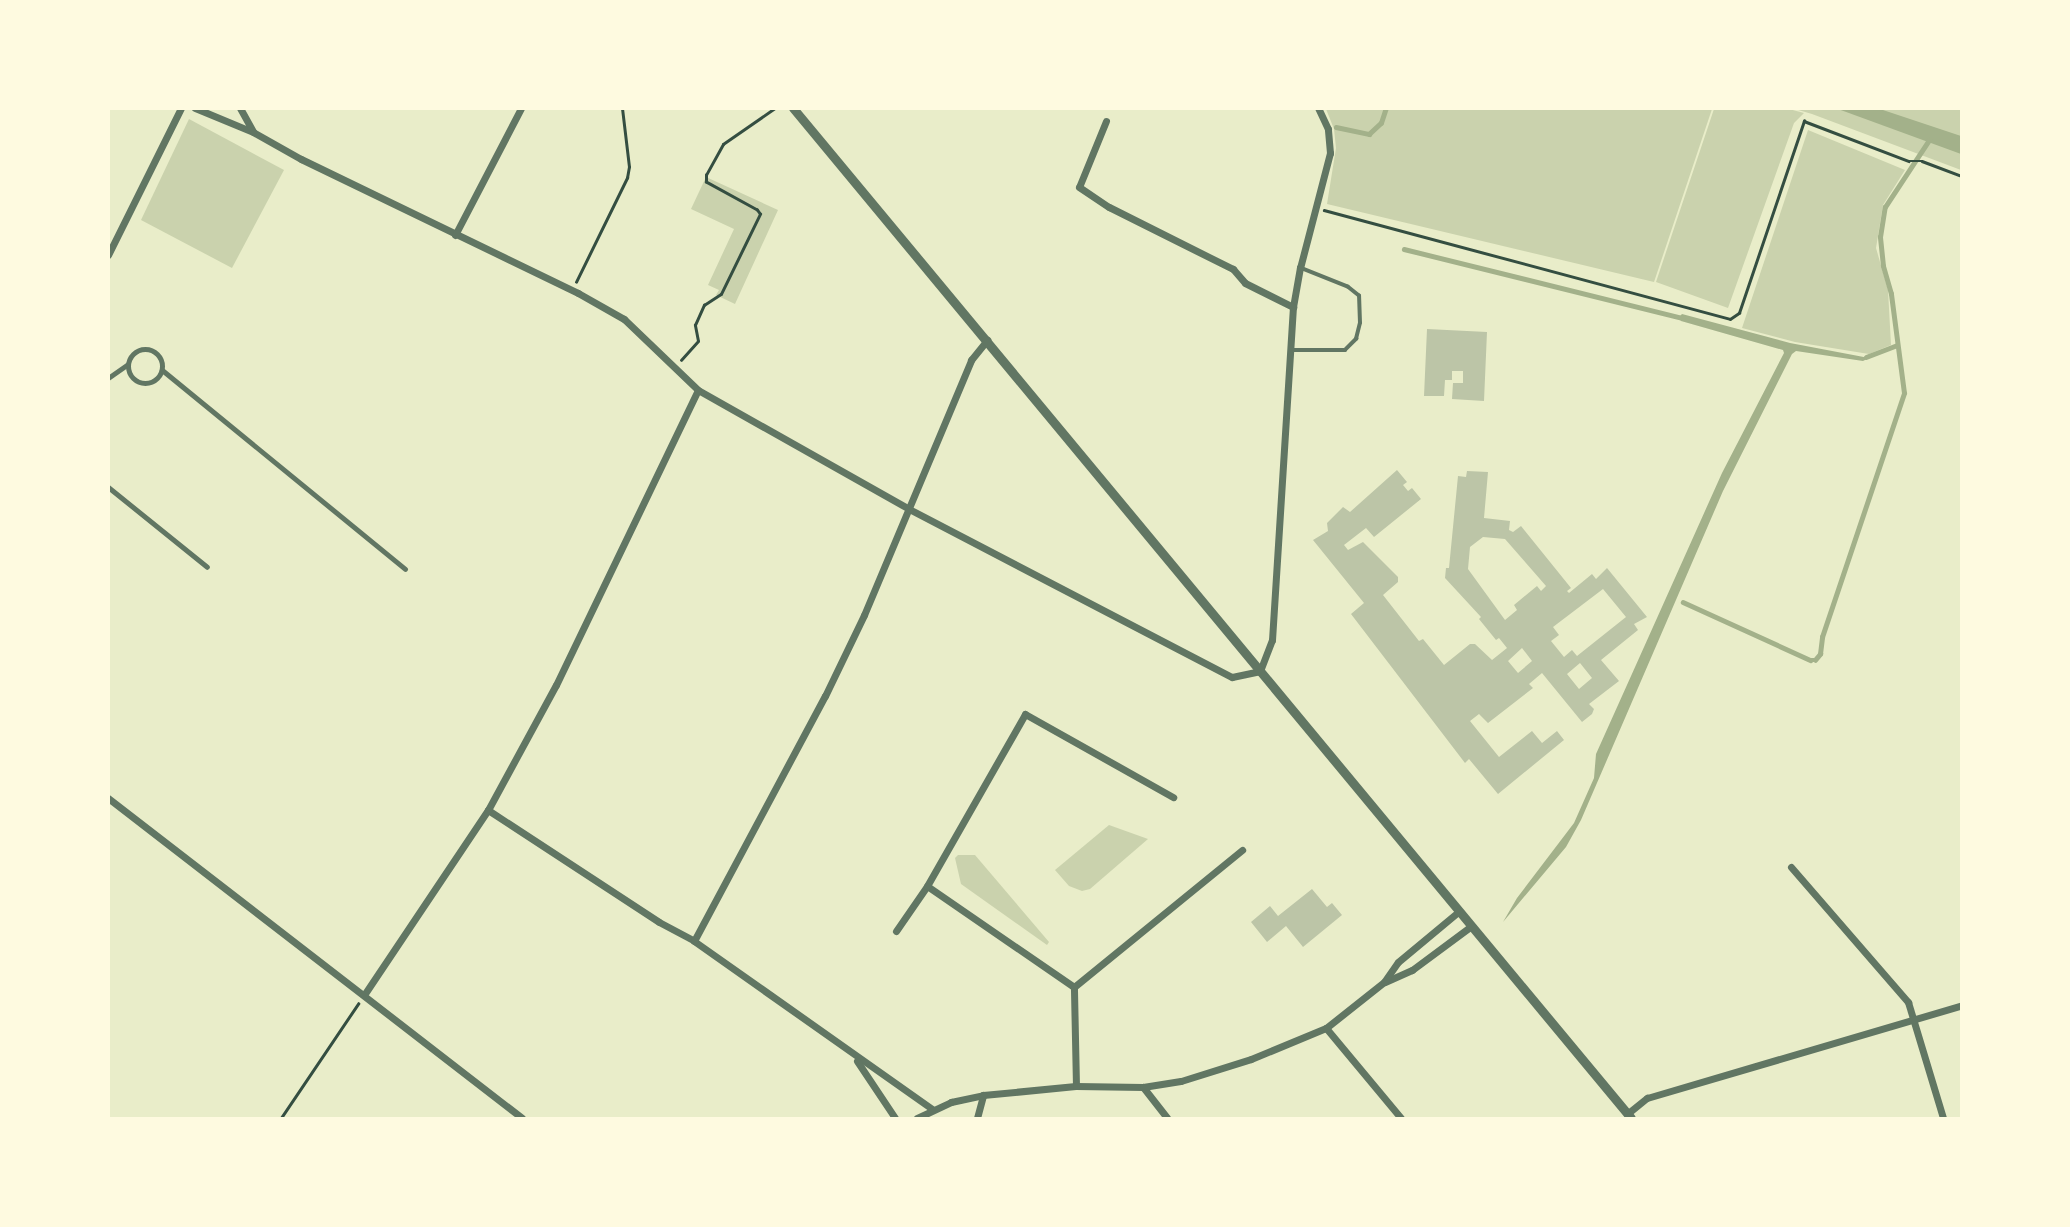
<!DOCTYPE html>
<style>
body{margin:0}
#map{position:relative;width:2070px;height:1227px;overflow:hidden;background:#e9edc9;font-family:Poppins,sans-serif}
div>[style]{position:absolute}
.green>*{inset:0;background:#cad2ad}
.water>*{inset:0;background:#a3b18a}
.stream>*{height:4.5px;margin:-2.25px;padding:0 2.25px;transform-origin:2.25px;border-radius:2.25px;background:#a3b18a}
.building>*{inset:0;background:#bcc5a7}
.path>*{height:2.5px;margin:-1.25px;padding:0 1.25px;transform-origin:1.25px;border-radius:1.25px;background:#344e41}
.service>*{height:3.5px;margin:-1.75px;padding:0 1.75px;transform-origin:1.75px;border-radius:1.75px;background:#617663}
.pedestrian>*{height:5px;margin:-2.5px;padding:0 2.5px;transform-origin:2.5px;border-radius:2.5px;background:#617663}
.pedestrian>.ring{margin:-2.5px;padding:0;box-sizing:content-box;background:none;border:5px solid #617663;border-radius:50%}
.minor>*{height:7px;margin:-3.5px;padding:0 3.5px;transform-origin:3.5px;border-radius:3.5px;background:#617663}
.tertiary>*{height:9px;margin:-4.5px;padding:0 4.5px;transform-origin:4.5px;border-radius:4.5px;background:#617663}
span{translate:-50% -50%;white-space:nowrap;text-align:center;line-height:1.15;-webkit-text-stroke:6px #fefae0;paint-order:stroke}
.frame{position:absolute;inset:0;border:110px solid #fefae0;pointer-events:none}
</style>
<div id="map">
<div class="green">
<div style="clip-path:polygon(1326px 109px,1712px 109px,1654px 282px,1327px 204px,1336px 148px,1334px 129px)"></div>
<div style="clip-path:polygon(1714px 109px,1789px 109px,1804px 113px,1794px 123px,1728px 308px,1656px 282px)"></div>
<div style="clip-path:polygon(1795px 109px,1961px 109px,1961px 170px,1812px 114px)"></div>
<div style="clip-path:polygon(189px 119px,284px 170px,232px 268px,141px 220px)"></div>
<div style="clip-path:polygon(1808px 130px,1905px 170px,1883px 205px,1876px 248px,1888px 290px,1891px 345px,1869px 354px,1795px 342px,1742px 328px)"></div>
<div style="clip-path:polygon(706px 177px,778px 210px,735px 304px,716px 295px,719px 290px,708px 285px,734px 229px,691px 209px)"></div>
<div style="clip-path:polygon(1109px 825px,1148px 839px,1090px 889px,1082px 891px,1069px 886px,1055px 870px)"></div>
<div style="clip-path:polygon(958px 855px,975px 855px,1049px 942px,1047px 945px,961px 884px,955px 858px)"></div>
</div>
<div class="water">
<div style="clip-path:polygon(1838px 109px,1880px 109px,1961px 136px,1961px 154px)"></div>
<div style="clip-path:polygon(1682px 314px,1790px 343px,1869px 358px,1863px 361px,1796px 351px,1792px 354px,1723px 491px,1581px 820px,1566px 847px,1503px 922px,1517px 898px,1574px 823px,1594px 778px,1596px 754px,1640px 656px,1722px 473px,1784px 353px,1783px 350px,1681px 321px,1679px 317px)"></div>
</div>
<div class="stream">
<div style="left:1336px;top:127px;width:34px;rotate:12deg"></div>
<div style="left:1369px;top:134px;width:16px;rotate:-43deg"></div>
<div style="left:1381px;top:123px;width:16px;rotate:-72deg"></div>
<div style="left:1404px;top:249px;width:287px;rotate:13.9deg"></div>
<div style="left:1866px;top:357px;width:33px;rotate:-21deg"></div>
<div style="left:1683px;top:602px;width:140px;rotate:24.5deg"></div>
<div style="left:1810px;top:660px;width:5px"></div>
<div style="left:1815px;top:660px;width:8px;rotate:-50deg"></div>
<div style="left:1820px;top:654px;width:17px;rotate:-83deg"></div>
<div style="left:1822px;top:637px;width:257px;rotate:-71.4deg"></div>
<div style="left:1904px;top:393px;width:100px;rotate:-97.5deg"></div>
<div style="left:1891px;top:294px;width:29px;rotate:-106deg"></div>
<div style="left:1883px;top:266px;width:29px;rotate:-96deg"></div>
<div style="left:1880px;top:237px;width:30px;rotate:-81deg"></div>
<div style="left:1885px;top:207px;width:80px;rotate:-56.7deg"></div>
</div>
<div class="building">
<div style="clip-path:polygon(1427px 329px,1487px 332px,1484px 401px,1452px 399px,1453px 383px,1463px 383px,1463px 371px,1452px 371px,1452px 380px,1445px 380px,1444px 396px,1424px 396px)"></div>
<div style="clip-path:polygon(evenodd,1397px 470px,1407px 482px,1403px 485px,1408px 491px,1412px 488px,1421px 499px,1374px 537px,1366px 528px,1344px 545px,1348px 550px,1363px 542px,1398px 577px,1398px 582px,1383px 595px,1419px 641px,1423px 639px,1444px 665px,1470px 644px,1475px 644px,1492px 660px,1507px 648px,1499px 638px,1496px 640px,1479px 619px,1481px 617px,1445px 578px,1446px 568px,1449px 568px,1458px 476px,1466px 477px,1467px 471px,1488px 472px,1484px 518px,1510px 521px,1509px 530px,1513px 532px,1521px 526px,1571px 588px,1567px 591px,1569px 593px,1592px 574px,1596px 579px,1607px 568px,1647px 617px,1634px 624px,1638px 630px,1601px 660px,1619px 681px,1589px 704px,1594px 709px,1592px 714px,1582px 722px,1542px 673px,1529px 684px,1533px 688px,1488px 723px,1479px 714px,1470px 721px,1499px 757px,1532px 731px,1542px 743px,1557px 731px,1564px 740px,1498px 794px,1469px 759px,1465px 763px,1351px 614px,1364px 603px,1313px 540px,1328px 531px,1327px 523px,1343px 507px,1350px 512px,1397px 470px,1483px 537px,1505px 539px,1546px 586px,1541px 591px,1537px 586px,1514px 605px,1517px 610px,1505px 620px,1468px 569px,1470px 547px,1483px 537px,1397px 470px,1603px 589px,1626px 617px,1577px 656px,1572px 650px,1564px 657px,1551px 641px,1559px 635px,1553px 627px,1603px 589px,1397px 470px,1522px 648px,1532px 661px,1518px 673px,1508px 661px,1522px 648px,1397px 470px,1580px 663px,1592px 678px,1579px 689px,1567px 674px,1580px 663px)"></div>
<div style="clip-path:polygon(1312px 889px,1327px 907px,1332px 903px,1342px 915px,1303px 947px,1286px 926px,1267px 942px,1251px 922px,1270px 906px,1278px 916px)"></div>
</div>
<div class="path">
<div style="left:1324px;top:210px;width:420px;rotate:15deg"></div>
<div style="left:1730px;top:319px;width:11px;rotate:-34deg"></div>
<div style="left:1739px;top:313px;width:203px;rotate:-71.3deg"></div>
<div style="left:1804px;top:121px;width:112px;rotate:20.9deg"></div>
<div style="left:1909px;top:161px;width:13px"></div>
<div style="left:1922px;top:161px;width:43px;rotate:20.6deg"></div>
<div style="left:576px;top:282px;width:116px;rotate:-63.9deg"></div>
<div style="left:627px;top:178px;width:11px;rotate:-80deg"></div>
<div style="left:629px;top:167px;width:59px;rotate:-96.8deg"></div>
<div style="left:681px;top:360px;width:25px;rotate:-48deg"></div>
<div style="left:698px;top:341px;width:16px;rotate:-101deg"></div>
<div style="left:695px;top:325px;width:22px;rotate:-66deg"></div>
<div style="left:704px;top:305px;width:20px;rotate:-33deg"></div>
<div style="left:721px;top:294px;width:89px;rotate:-64deg"></div>
<div style="left:760px;top:214px;width:5px;rotate:-127deg"></div>
<div style="left:757px;top:210px;width:58px;rotate:-151.2deg"></div>
<div style="left:706px;top:182px;width:7px;rotate:-90deg"></div>
<div style="left:706px;top:175px;width:35px;rotate:-61deg"></div>
<div style="left:723px;top:144px;width:63px;rotate:-34.7deg"></div>
<div style="left:281px;top:1118px;width:138px;rotate:-56deg"></div>
</div>
<div class="service">
<div style="left:1291px;top:350px;width:54px"></div>
<div style="left:1345px;top:350px;width:16px;rotate:-45deg"></div>
<div style="left:1356px;top:339px;width:16px;rotate:-76deg"></div>
<div style="left:1360px;top:323px;width:27px;rotate:-92deg"></div>
<div style="left:1359px;top:296px;width:14px;rotate:-141deg"></div>
<div style="left:1348px;top:287px;width:52px;rotate:-158.4deg"></div>
</div>
<div class="pedestrian">
<div class="ring" style="left:128px;top:349px;width:29px;height:29px"></div>
<div style="left:162px;top:370px;width:314px;rotate:39.3deg"></div>
<div style="left:108px;top:378px;width:24px;rotate:-35deg"></div>
<div style="left:108px;top:487px;width:127px;rotate:38.9deg"></div>
</div>
<div class="minor">
<div style="left:195px;top:108px;width:63px;rotate:22.5deg"></div>
<div style="left:253px;top:132px;width:55px;rotate:29.4deg"></div>
<div style="left:301px;top:159px;width:308px;rotate:25.8deg"></div>
<div style="left:578px;top:293px;width:53px;rotate:29.5deg"></div>
<div style="left:624px;top:319px;width:103px;rotate:43.8deg"></div>
<div style="left:698px;top:390px;width:242px;rotate:29.4deg"></div>
<div style="left:909px;top:509px;width:364px;rotate:27.5deg"></div>
<div style="left:1232px;top:677px;width:29px;rotate:-12deg"></div>
<div style="left:1260px;top:671px;width:33px;rotate:-69deg"></div>
<div style="left:1272px;top:640px;width:334px;rotate:-86.4deg"></div>
<div style="left:1293px;top:307px;width:40px;rotate:-80deg"></div>
<div style="left:1300px;top:268px;width:119px;rotate:-75.4deg"></div>
<div style="left:1330px;top:153px;width:24px;rotate:-95deg"></div>
<div style="left:1328px;top:129px;width:23px;rotate:-115deg"></div>
<div style="left:240px;top:108px;width:26px;rotate:61deg"></div>
<div style="left:1106px;top:121px;width:71px;rotate:112.2deg"></div>
<div style="left:1079px;top:187px;width:36px;rotate:34deg"></div>
<div style="left:1109px;top:207px;width:139px;rotate:26.6deg"></div>
<div style="left:1233px;top:269px;width:18px;rotate:49deg"></div>
<div style="left:1245px;top:283px;width:54px;rotate:26.6deg"></div>
<div style="left:455px;top:235px;width:143px;rotate:-62.5deg"></div>
<div style="left:108px;top:255px;width:164px;rotate:-63.6deg"></div>
<div style="left:108px;top:798px;width:523px;rotate:37.7deg"></div>
<div style="left:488px;top:810px;width:204px;rotate:33.2deg"></div>
<div style="left:659px;top:922px;width:40px;rotate:28deg"></div>
<div style="left:694px;top:941px;width:291px;rotate:35.2deg"></div>
<div style="left:1791px;top:867px;width:179px;rotate:49.1deg"></div>
<div style="left:1908px;top:1002px;width:121px;rotate:73.2deg"></div>
<div style="left:896px;top:931px;width:55px;rotate:-55.4deg"></div>
<div style="left:694px;top:941px;width:278px;rotate:-61.9deg"></div>
<div style="left:825px;top:696px;width:90px;rotate:-64.3deg"></div>
<div style="left:864px;top:615px;width:277px;rotate:-67.2deg"></div>
<div style="left:971px;top:360px;width:26px;rotate:-51deg"></div>
<div style="left:1385px;top:982px;width:30px;rotate:-24deg"></div>
<div style="left:1412px;top:970px;width:72px;rotate:-36.6deg"></div>
<div style="left:1074px;top:987px;width:217px;rotate:-39.2deg"></div>
<div style="left:364px;top:995px;width:223px;rotate:-56.2deg"></div>
<div style="left:488px;top:810px;width:142px;rotate:-61.5deg"></div>
<div style="left:556px;top:685px;width:327px;rotate:-64.3deg"></div>
<div style="left:1326px;top:1028px;width:117px;rotate:50.2deg"></div>
<div style="left:857px;top:1061px;width:69px;rotate:56.3deg"></div>
<div style="left:1076px;top:1086px;width:99px;rotate:-91.2deg"></div>
<div style="left:1074px;top:987px;width:178px;rotate:-145.5deg"></div>
<div style="left:927px;top:886px;width:198px;rotate:-60.3deg"></div>
<div style="left:1025px;top:714px;width:170px;rotate:29.3deg"></div>
<div style="left:1143px;top:1087px;width:39px;rotate:52deg"></div>
<div style="left:1627px;top:1114px;width:26px;rotate:-39deg"></div>
<div style="left:1647px;top:1098px;width:328px;rotate:-16.4deg"></div>
<div style="left:917px;top:1118px;width:38px;rotate:-25deg"></div>
<div style="left:951px;top:1102px;width:33px;rotate:-12deg"></div>
<div style="left:983px;top:1095px;width:93px;rotate:-5.5deg"></div>
<div style="left:1076px;top:1086px;width:67px;rotate:0.9deg"></div>
<div style="left:1143px;top:1087px;width:38px;rotate:-9deg"></div>
<div style="left:1181px;top:1081px;width:73px;rotate:-17.4deg"></div>
<div style="left:1251px;top:1059px;width:81px;rotate:-22.5deg"></div>
<div style="left:1326px;top:1028px;width:74px;rotate:-38.4deg"></div>
<div style="left:1384px;top:982px;width:24px;rotate:-55deg"></div>
<div style="left:1398px;top:962px;width:78px;rotate:-39.8deg"></div>
<div style="left:977px;top:1118px;width:24px;rotate:-75deg"></div>
</div>
<div class="tertiary">
<div style="left:793px;top:108px;width:1312px;rotate:50.32deg"></div>
</div>
<div class="frame"></div>
</div>
